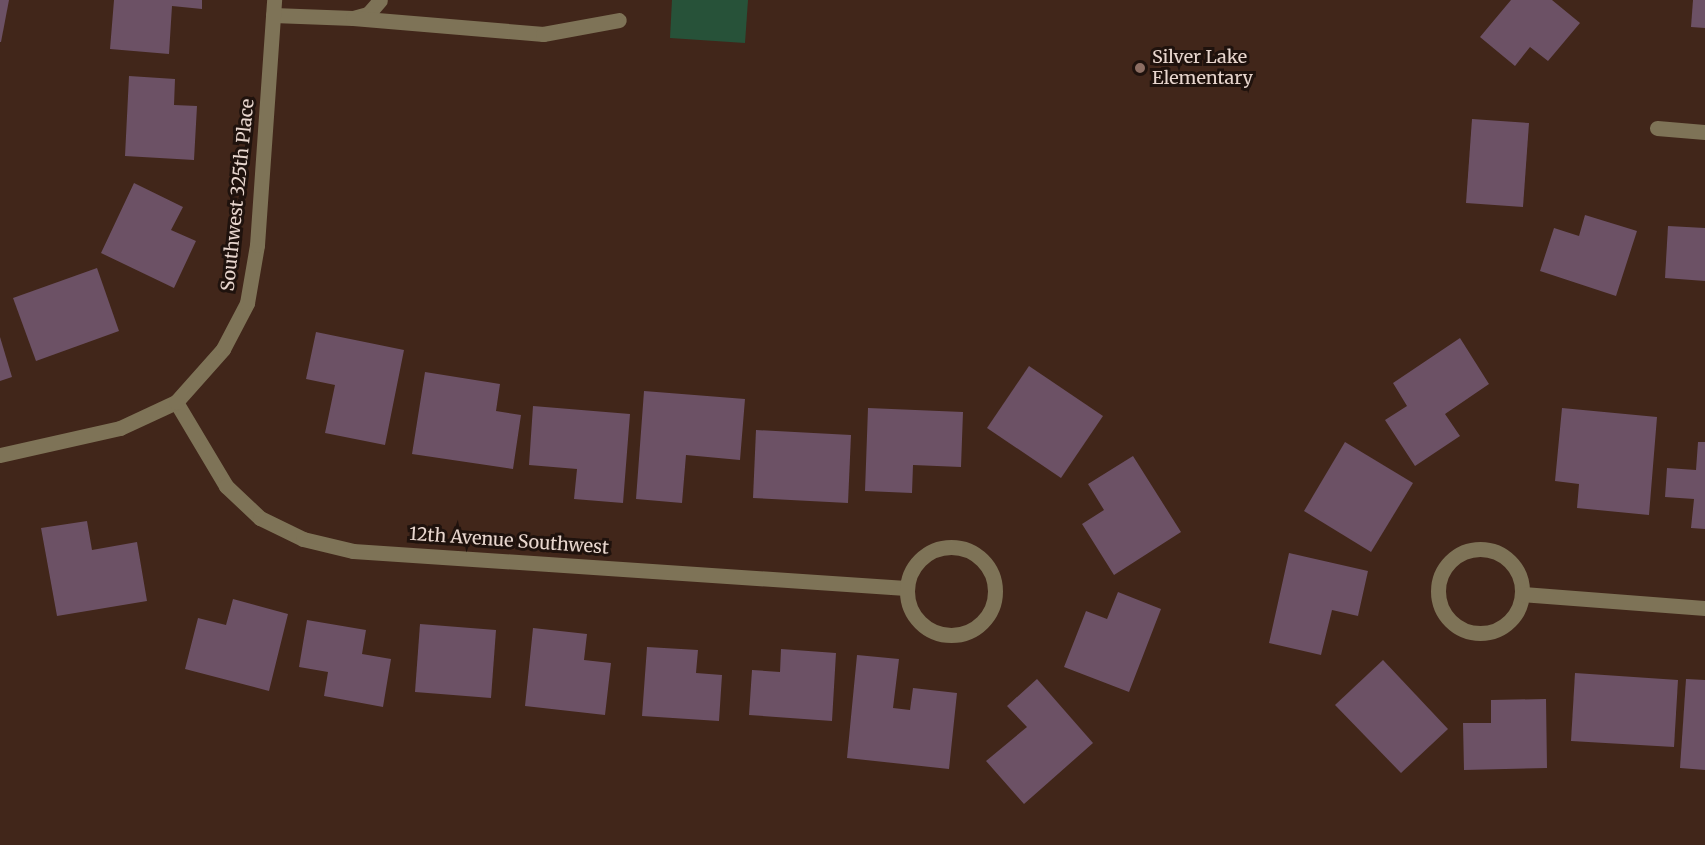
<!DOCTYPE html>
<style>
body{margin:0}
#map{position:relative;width:1705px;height:845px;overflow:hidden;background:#41261a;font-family:Merriweather,serif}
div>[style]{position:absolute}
.green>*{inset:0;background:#275239}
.building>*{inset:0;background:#6c5165}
.minor>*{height:15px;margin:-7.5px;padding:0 7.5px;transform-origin:7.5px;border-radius:7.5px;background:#7e7357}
.minor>.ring{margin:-7.5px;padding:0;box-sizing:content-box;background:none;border:15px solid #7e7357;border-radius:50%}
.dots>*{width:16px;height:16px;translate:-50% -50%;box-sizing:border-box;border:3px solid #1f120d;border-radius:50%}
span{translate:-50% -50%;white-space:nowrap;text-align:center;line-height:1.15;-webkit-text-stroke:6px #1f120d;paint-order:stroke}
.poi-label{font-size:18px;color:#e8d6ce}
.left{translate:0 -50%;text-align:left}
.street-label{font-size:18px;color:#e8d6ce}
</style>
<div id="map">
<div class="green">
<div style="clip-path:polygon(672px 0,748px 0,745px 43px,670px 38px)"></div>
</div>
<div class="building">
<div style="clip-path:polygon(0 0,9px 0,1px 42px,0 42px)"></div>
<div style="clip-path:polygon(114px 0,202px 0,202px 9px,172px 6px,169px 54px,110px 49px)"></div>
<div style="clip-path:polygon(1511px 0,1552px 0,1580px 23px,1548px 61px,1530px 47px,1515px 66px,1480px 37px)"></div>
<div style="clip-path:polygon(1693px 0,1705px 0,1705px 28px,1691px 27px)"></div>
<div style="clip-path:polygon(129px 76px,175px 79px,174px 105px,197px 106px,194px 160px,125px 156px)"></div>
<div style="clip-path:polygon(1472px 119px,1529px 123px,1523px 207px,1466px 203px)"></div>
<div style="clip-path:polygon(134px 183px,183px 207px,171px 230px,196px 241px,174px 288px,101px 253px)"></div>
<div style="clip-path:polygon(1585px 215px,1637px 231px,1616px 296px,1540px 271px,1554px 228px,1579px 236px)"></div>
<div style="clip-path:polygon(1668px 226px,1705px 228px,1705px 281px,1665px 278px)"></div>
<div style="clip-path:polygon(97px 268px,119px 331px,36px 361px,13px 298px)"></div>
<div style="clip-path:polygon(316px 332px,404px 350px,385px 445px,325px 433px,335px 385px,306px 379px)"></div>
<div style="clip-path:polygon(0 337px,12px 377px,0 381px)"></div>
<div style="clip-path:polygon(1460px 338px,1489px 384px,1445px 414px,1460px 436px,1415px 466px,1385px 420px,1407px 406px,1393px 383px)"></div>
<div style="clip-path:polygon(1029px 366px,1103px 416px,1061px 478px,987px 428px)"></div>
<div style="clip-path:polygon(425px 372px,500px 384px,496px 411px,521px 415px,513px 469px,412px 454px)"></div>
<div style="clip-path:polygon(644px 391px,745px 399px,740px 460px,686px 455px,682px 503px,636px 499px)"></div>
<div style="clip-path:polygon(533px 406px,630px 414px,623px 503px,574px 499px,577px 469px,529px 465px)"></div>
<div style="clip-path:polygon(868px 408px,963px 412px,961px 467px,913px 465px,912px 493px,865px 491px)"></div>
<div style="clip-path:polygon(1562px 408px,1657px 417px,1649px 515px,1577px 508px,1579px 484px,1555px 481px)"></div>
<div style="clip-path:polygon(756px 430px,851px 435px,848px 503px,753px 498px)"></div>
<div style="clip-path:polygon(1345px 442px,1413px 483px,1371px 552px,1304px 511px)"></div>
<div style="clip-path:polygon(1698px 442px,1705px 442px,1705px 529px,1691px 528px,1694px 499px,1665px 497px,1667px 468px,1696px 470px)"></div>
<div style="clip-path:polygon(1133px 456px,1181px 532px,1114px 575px,1082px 524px,1104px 510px,1088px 484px)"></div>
<div style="clip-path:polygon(87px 521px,92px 550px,137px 542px,147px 601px,57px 616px,41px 528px)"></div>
<div style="clip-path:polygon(1289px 553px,1368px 571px,1358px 616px,1332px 610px,1321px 655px,1269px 643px)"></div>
<div style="clip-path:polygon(1118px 592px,1161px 609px,1129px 692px,1064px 667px,1086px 611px,1107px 619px)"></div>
<div style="clip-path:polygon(233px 599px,288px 614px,269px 691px,185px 669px,198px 618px,226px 625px)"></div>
<div style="clip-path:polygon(307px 620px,366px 630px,362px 654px,391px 659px,383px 707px,324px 696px,328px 672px,299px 667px)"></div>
<div style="clip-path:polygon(420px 624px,496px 630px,491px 698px,415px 692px)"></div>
<div style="clip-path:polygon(533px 628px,587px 634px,584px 660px,611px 663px,605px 715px,525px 706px)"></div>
<div style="clip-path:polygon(647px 647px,698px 650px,696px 673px,722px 675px,719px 721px,642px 716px)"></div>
<div style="clip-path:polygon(781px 649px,836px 653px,832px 721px,749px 715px,752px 670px,780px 672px)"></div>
<div style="clip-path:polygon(857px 655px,899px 659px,893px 708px,910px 710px,913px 688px,957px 693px,949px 769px,847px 758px)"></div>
<div style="clip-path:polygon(1383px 660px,1448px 729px,1401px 773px,1335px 705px)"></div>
<div style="clip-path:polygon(1575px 673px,1678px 680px,1674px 747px,1571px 741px)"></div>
<div style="clip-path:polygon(1037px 679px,1093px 743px,1024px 804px,986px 761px,1027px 727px,1007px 706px)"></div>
<div style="clip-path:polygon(1686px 679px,1705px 680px,1705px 770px,1680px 768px)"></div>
<div style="clip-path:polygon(1546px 699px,1547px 768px,1464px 770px,1463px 723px,1491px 723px,1491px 700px)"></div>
</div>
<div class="minor">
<div style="left:273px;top:15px;width:80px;rotate:2.1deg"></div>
<div style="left:353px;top:18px;width:16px;rotate:-15deg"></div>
<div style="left:368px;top:14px;width:18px;rotate:-49deg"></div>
<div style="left:353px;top:18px;width:191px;rotate:4.8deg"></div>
<div style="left:543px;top:34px;width:77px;rotate:-10.4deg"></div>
<div style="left:1657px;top:128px;width:48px;rotate:4.8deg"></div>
<div style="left:176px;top:402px;width:98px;rotate:59.2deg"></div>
<div style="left:226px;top:486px;width:47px;rotate:43.3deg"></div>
<div style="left:260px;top:518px;width:48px;rotate:26deg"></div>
<div style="left:303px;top:539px;width:51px;rotate:13.5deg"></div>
<div style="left:353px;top:551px;width:554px;rotate:3.83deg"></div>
<div style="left:0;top:455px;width:123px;rotate:-12.7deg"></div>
<div style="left:120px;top:428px;width:62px;rotate:-24.9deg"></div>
<div style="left:176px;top:402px;width:71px;rotate:-48.4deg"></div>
<div style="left:223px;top:349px;width:52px;rotate:-62.4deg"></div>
<div style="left:247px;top:303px;width:59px;rotate:-80.2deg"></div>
<div style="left:257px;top:245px;width:246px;rotate:-86deg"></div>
<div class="ring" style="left:907px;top:547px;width:73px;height:73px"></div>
<div class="ring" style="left:1438px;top:549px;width:69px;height:69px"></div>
<div style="left:1522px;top:594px;width:184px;rotate:4.4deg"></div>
</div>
<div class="dots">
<div style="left:1140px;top:68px;background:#8d6e63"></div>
</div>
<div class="poi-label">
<span class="left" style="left:1152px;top:68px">Silver Lake<br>Elementary</span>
</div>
<div class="street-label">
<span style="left:238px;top:195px;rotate:-84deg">Southwest 325th Place</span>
<span style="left:509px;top:541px;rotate:4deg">12th Avenue Southwest</span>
</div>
</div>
